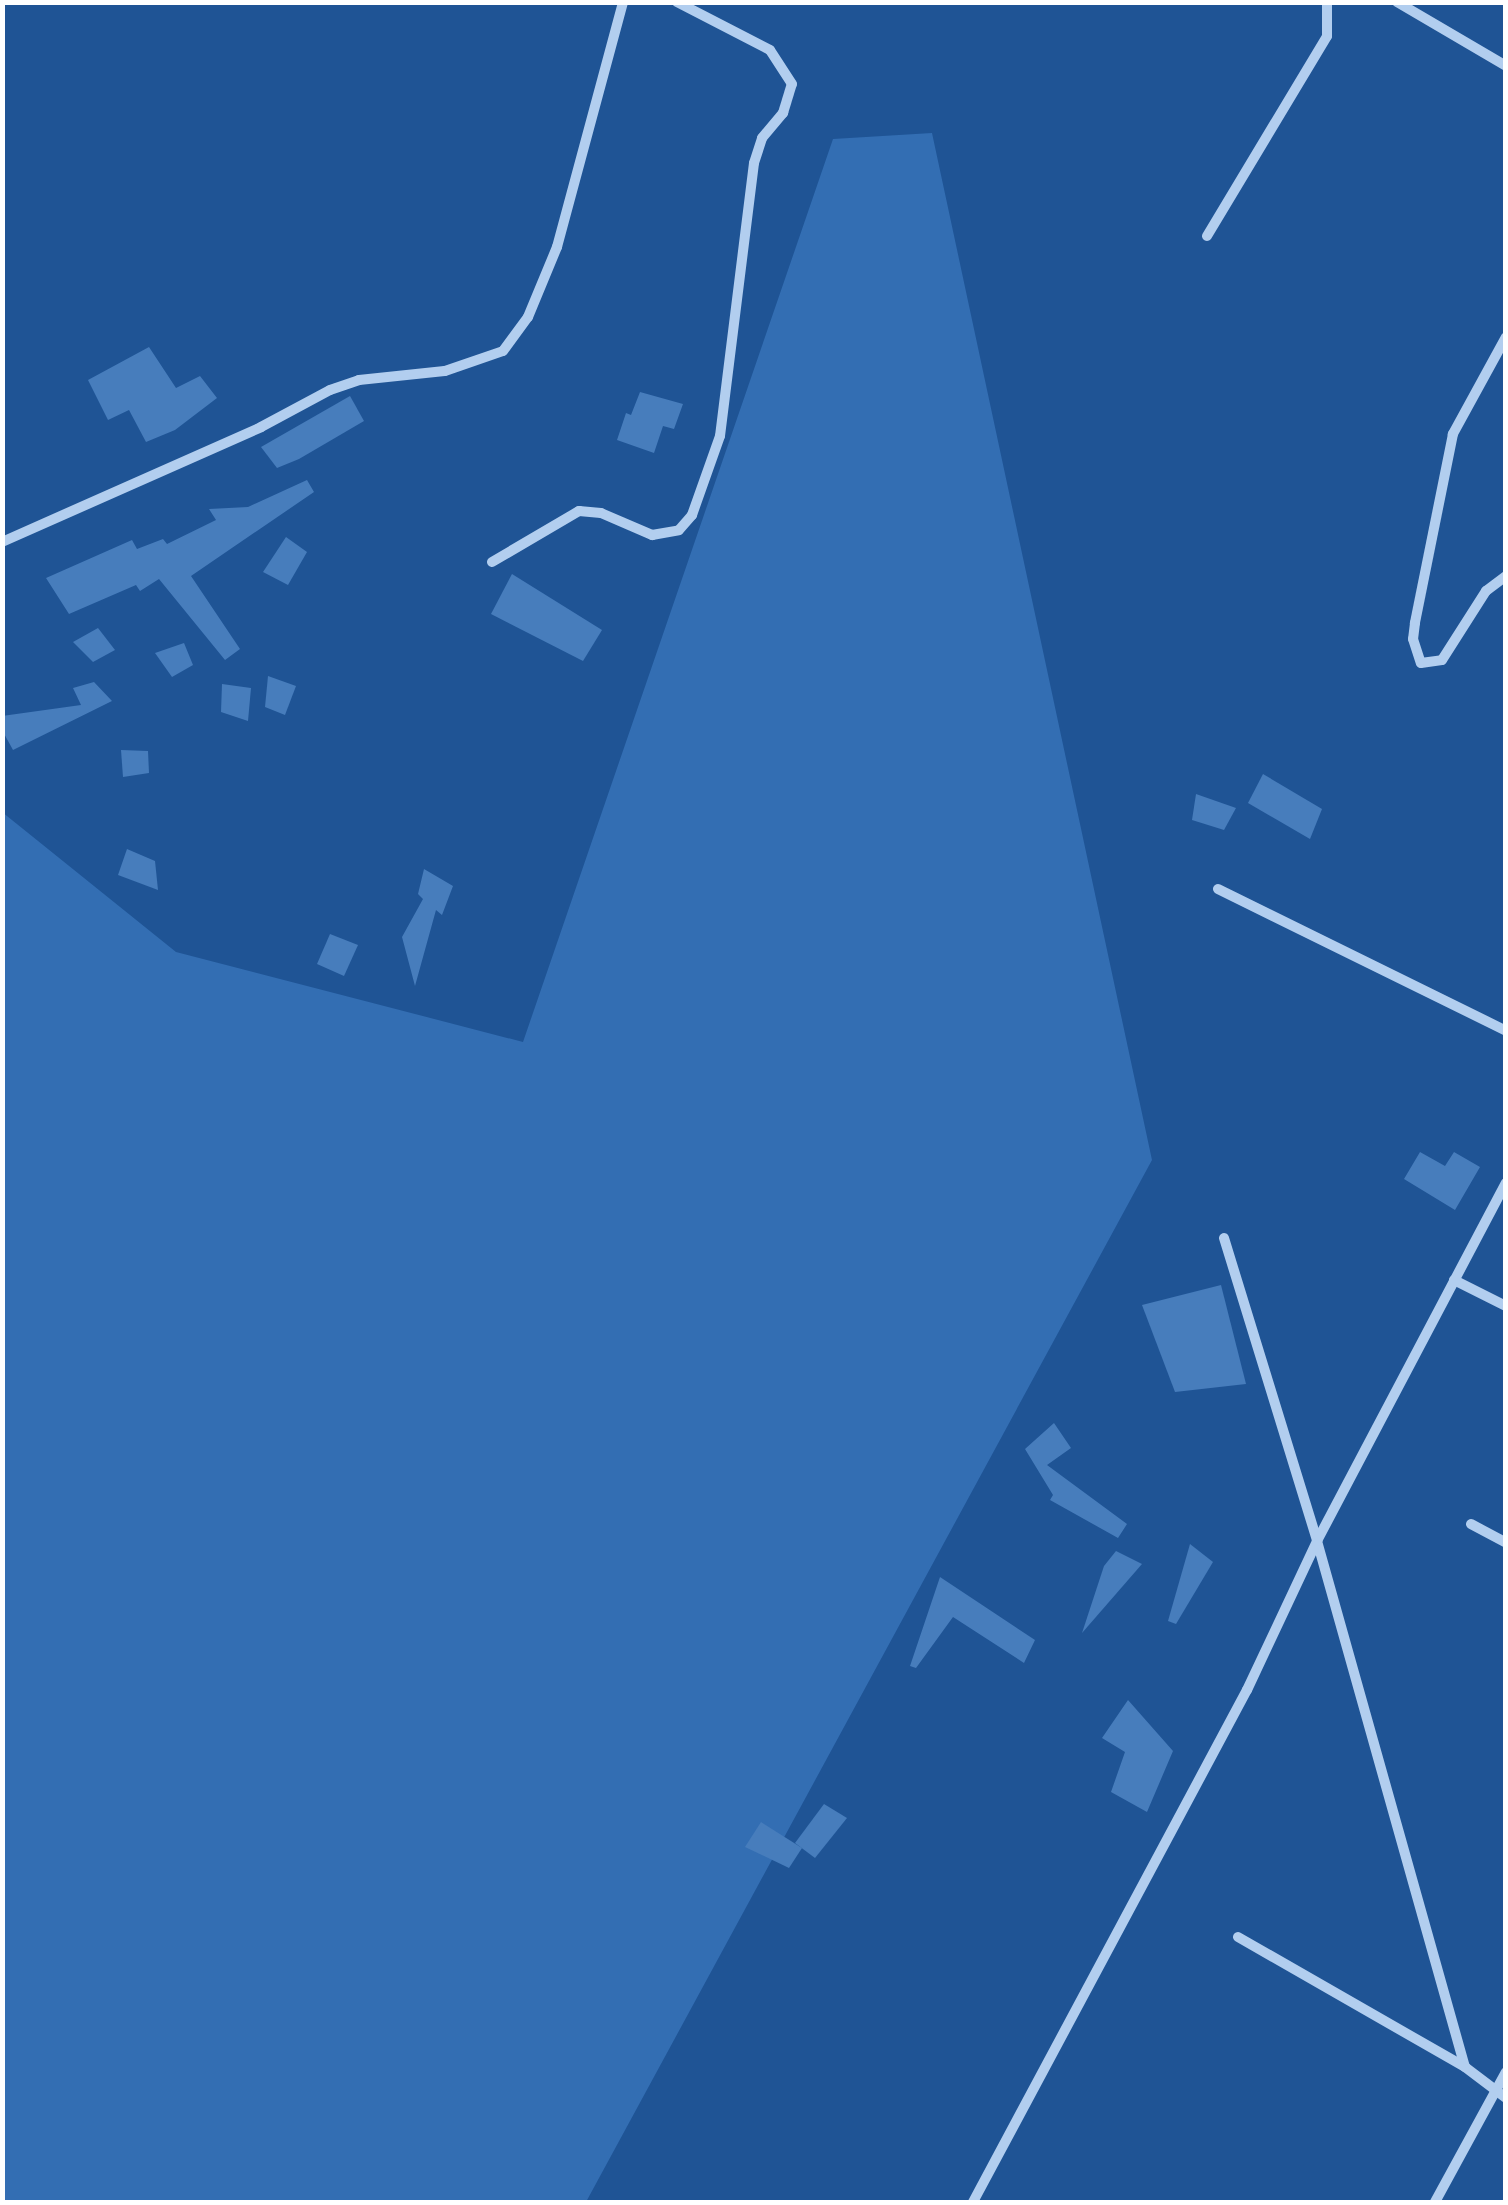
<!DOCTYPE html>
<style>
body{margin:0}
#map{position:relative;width:1508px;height:2205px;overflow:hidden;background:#1f5495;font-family:Figtree,sans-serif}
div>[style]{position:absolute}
.green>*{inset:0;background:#336eb3}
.building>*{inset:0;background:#477dbc}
.minor>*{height:10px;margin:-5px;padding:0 5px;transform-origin:5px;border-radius:5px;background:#b2ceef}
span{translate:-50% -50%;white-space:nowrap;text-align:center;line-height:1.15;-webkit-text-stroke:8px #1f5495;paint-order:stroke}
.frame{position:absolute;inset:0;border:5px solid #fff;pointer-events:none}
</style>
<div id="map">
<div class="green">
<div style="clip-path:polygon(932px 133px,1152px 1160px,586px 2202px,3px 2202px,2px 812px,176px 952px,523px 1042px,833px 139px)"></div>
</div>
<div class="building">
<div style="clip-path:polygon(149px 347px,176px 388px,200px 376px,217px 398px,175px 430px,146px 442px,129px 410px,108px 420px,88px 380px)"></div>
<div style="clip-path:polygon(640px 392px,683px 404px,674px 429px,663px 426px,654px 453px,617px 440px,626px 413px,631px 415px)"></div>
<div style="clip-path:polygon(350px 396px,364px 421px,299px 459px,277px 468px,261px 447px)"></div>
<div style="clip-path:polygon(307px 480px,314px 492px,191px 576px,240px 649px,225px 660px,159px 579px,140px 591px,136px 585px,69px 614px,46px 578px,132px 540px,137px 549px,163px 539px,167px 544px,216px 520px,209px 509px,248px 507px)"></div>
<div style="clip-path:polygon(286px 537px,307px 552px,288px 585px,263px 572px)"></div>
<div style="clip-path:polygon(512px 574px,602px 630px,583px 661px,491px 614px)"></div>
<div style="clip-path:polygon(98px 628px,115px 650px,93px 662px,73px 642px)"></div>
<div style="clip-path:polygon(184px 643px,193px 665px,172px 677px,155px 653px)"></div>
<div style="clip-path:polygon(268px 676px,296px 686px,285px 715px,265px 707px)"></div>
<div style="clip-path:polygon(94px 682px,112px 701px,13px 750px,2px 730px,2px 716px,81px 705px,73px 688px)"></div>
<div style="clip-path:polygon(222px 684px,251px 688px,248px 721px,221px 712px)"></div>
<div style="clip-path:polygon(121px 750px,148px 751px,149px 773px,123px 777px)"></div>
<div style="clip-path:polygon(1263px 774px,1322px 809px,1310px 839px,1248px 803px)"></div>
<div style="clip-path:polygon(1196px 794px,1236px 808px,1224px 830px,1192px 820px)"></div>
<div style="clip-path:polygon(127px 849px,155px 861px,158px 890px,118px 875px)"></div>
<div style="clip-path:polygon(424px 869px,453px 886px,442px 915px,436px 910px,415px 986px,402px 937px,423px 899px,418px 894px)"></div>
<div style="clip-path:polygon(330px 934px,358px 945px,344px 976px,317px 964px)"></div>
<div style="clip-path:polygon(1420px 1152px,1445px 1166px,1454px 1152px,1480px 1167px,1455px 1210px,1404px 1179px)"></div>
<div style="clip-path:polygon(1221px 1285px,1246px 1384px,1175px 1392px,1142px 1305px)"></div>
<div style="clip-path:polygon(1054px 1423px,1071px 1448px,1047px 1465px,1127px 1524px,1118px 1538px,1050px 1500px,1053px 1495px,1025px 1449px)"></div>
<div style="clip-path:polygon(1190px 1544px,1213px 1562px,1176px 1624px,1168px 1621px)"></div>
<div style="clip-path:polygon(1116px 1551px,1142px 1564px,1082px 1633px,1104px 1566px)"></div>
<div style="clip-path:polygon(940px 1577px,1035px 1640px,1024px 1663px,953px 1617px,916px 1668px,910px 1666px)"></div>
<div style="clip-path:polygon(1128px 1700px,1173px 1751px,1147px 1812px,1111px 1792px,1125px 1752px,1102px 1738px)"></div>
<div style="clip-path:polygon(824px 1804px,847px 1818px,815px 1858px,795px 1843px)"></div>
<div style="clip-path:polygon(761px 1822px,802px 1848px,789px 1868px,745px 1847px)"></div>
</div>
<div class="minor">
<div style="left:1397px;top:2px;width:126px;rotate:30.4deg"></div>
<div style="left:1207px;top:236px;width:233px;rotate:-59deg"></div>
<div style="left:1327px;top:36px;width:34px;rotate:-90deg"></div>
<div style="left:1506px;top:337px;width:111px;rotate:118.7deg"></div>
<div style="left:1453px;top:434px;width:193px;rotate:101.4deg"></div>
<div style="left:1415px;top:623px;width:16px;rotate:97deg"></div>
<div style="left:1413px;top:639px;width:25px;rotate:72deg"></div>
<div style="left:1421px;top:663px;width:21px;rotate:-8deg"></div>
<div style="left:1442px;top:660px;width:82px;rotate:-57.5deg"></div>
<div style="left:1486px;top:591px;width:25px;rotate:-37deg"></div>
<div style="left:2px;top:542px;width:283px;rotate:-23.9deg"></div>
<div style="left:261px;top:427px;width:78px;rotate:-28.2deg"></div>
<div style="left:330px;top:390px;width:31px;rotate:-19deg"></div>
<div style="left:359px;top:380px;width:86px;rotate:-6deg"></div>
<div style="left:445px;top:371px;width:61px;rotate:-19deg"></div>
<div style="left:503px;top:351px;width:42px;rotate:-53.7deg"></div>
<div style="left:528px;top:317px;width:76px;rotate:-67.5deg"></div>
<div style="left:557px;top:247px;width:254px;rotate:-74.9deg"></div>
<div style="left:492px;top:562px;width:101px;rotate:-30.4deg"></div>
<div style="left:579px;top:511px;width:22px;rotate:5deg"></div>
<div style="left:601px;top:513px;width:56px;rotate:23.3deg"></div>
<div style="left:652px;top:535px;width:27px;rotate:-10deg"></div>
<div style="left:679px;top:530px;width:20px;rotate:-49deg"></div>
<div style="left:692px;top:515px;width:84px;rotate:-70.5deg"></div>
<div style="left:720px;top:436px;width:275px;rotate:-82.9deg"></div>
<div style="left:754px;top:163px;width:26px;rotate:-72deg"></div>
<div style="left:762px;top:138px;width:33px;rotate:-50deg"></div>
<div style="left:783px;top:113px;width:30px;rotate:-73deg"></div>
<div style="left:792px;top:84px;width:40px;rotate:-122.9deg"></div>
<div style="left:770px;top:50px;width:105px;rotate:-152.7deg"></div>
<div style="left:1218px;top:889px;width:321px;rotate:26.2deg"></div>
<div style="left:1224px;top:1238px;width:317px;rotate:72.9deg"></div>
<div style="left:1317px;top:1541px;width:546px;rotate:74.29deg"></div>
<div style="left:1465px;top:2067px;width:51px;rotate:37.1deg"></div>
<div style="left:1454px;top:1280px;width:58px;rotate:26.6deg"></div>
<div style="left:1471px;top:1524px;width:40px;rotate:28deg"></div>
<div style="left:1238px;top:1937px;width:262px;rotate:29.8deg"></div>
<div style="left:973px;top:2202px;width:581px;rotate:-61.85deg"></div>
<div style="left:1247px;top:1690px;width:165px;rotate:-64.8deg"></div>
<div style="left:1317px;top:1541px;width:405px;rotate:-62.2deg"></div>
<div style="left:1435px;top:2202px;width:148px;rotate:-61.4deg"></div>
</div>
<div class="frame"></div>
</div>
